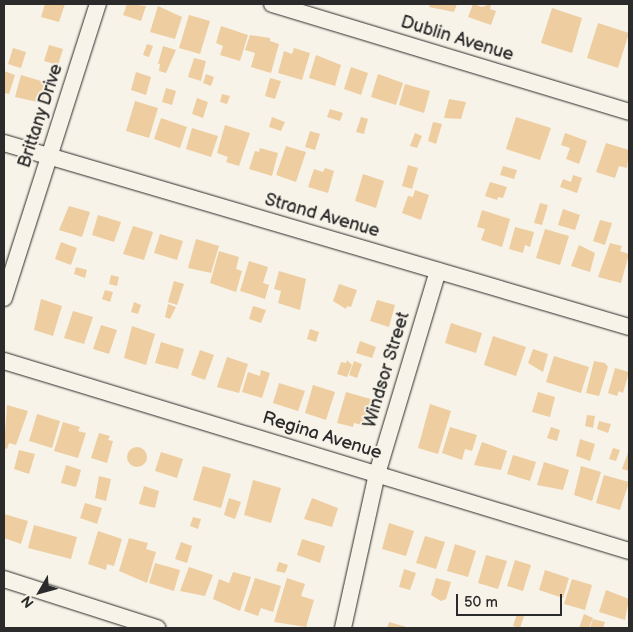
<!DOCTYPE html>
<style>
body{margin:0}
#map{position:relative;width:633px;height:632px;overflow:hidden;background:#f7f3e8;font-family:"Balsamiq Sans",sans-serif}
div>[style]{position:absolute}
.building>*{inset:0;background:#eecea0}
.round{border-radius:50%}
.roads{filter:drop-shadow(0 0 1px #2b2b2b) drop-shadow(0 0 1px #2b2b2b)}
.minor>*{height:16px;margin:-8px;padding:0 8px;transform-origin:8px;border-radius:8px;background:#f7f3e8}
span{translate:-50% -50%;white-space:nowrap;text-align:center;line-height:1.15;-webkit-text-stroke:4px #f7f3e8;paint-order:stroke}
.street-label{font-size:18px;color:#2b2b2b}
.frame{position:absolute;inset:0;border:5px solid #2b2b2b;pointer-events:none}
.north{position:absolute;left:15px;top:567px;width:50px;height:50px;-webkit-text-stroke:4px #f7f3e8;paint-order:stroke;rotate:232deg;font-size:14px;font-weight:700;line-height:20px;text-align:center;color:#2b2b2b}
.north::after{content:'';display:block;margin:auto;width:18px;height:22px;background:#2b2b2b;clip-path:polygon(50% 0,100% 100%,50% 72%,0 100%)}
.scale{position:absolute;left:456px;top:594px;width:106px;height:22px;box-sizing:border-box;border:2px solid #2b2b2b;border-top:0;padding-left:6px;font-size:15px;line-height:18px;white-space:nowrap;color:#2b2b2b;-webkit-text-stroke:4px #f7f3e8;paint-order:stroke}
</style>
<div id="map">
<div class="building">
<div style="clip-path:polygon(45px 4px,65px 4px,59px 22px,41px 17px)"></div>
<div style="clip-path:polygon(127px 4px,146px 6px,141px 21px,123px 15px)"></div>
<div style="clip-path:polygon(430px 4px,457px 4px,454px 12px,429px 7px)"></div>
<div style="clip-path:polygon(473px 4px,482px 7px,491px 4px,490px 9px,496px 11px,491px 25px,468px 17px)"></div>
<div style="clip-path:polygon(158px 6px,182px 17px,175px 39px,150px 32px)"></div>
<div style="clip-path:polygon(552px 8px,582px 18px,572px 53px,541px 43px)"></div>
<div style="clip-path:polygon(189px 15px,210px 21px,200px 54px,179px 48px)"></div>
<div style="clip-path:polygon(598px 23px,629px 33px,618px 68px,587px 58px)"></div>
<div style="clip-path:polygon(221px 26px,248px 35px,240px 61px,220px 55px,223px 46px,216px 43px)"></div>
<div style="clip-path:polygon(250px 35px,270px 38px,270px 41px,279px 44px,271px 73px,251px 67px,255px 53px,245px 50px)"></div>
<div style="clip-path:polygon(147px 44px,153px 46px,149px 57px,143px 55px)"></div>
<div style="clip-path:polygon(49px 45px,63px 49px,58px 65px,44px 61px)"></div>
<div style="clip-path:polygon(163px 46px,176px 50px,166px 73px,159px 71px,160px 64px,158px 64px)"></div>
<div style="clip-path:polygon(13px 48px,26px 52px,21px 68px,8px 64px)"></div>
<div style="clip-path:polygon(294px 48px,310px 53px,302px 80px,278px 73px,284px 51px,292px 54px)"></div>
<div style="clip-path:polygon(316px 55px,341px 65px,335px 86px,309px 78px)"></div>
<div style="clip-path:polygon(194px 58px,206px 61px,201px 81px,188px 77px)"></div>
<div style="clip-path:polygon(351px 67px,368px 73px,361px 95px,344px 89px)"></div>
<div style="clip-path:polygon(4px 71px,15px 75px,9px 94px,4px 93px)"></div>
<div style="clip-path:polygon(136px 72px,151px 77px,146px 95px,131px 90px)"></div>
<div style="clip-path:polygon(206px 74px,214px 77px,211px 86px,203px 83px)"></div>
<div style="clip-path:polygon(378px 74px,403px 83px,396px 105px,371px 97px)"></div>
<div style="clip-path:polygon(21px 75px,48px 83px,42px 103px,15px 97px)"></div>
<div style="clip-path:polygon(270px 78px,281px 81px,275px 99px,265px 96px)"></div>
<div style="clip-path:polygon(405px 84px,430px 91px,424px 113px,399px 105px)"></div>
<div style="clip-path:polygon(166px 88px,176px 91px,172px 105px,162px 102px)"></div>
<div style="clip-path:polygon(222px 94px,230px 96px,227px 104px,220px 102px)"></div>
<div style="clip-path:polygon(197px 98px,208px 102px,203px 118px,192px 114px)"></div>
<div style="clip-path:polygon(449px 99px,466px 102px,461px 119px,444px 118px)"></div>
<div style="clip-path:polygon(135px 101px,158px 108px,149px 138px,126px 131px)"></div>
<div style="clip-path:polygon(330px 109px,343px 113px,340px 121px,327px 117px)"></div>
<div style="clip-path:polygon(272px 117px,285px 122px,281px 131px,269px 127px)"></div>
<div style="clip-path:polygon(361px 117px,368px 119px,364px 134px,356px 132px)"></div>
<div style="clip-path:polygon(516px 117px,551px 128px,540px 160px,506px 149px)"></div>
<div style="clip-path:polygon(161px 118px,187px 127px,180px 148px,154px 139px)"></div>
<div style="clip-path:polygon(433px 122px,442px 124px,436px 144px,428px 141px)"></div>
<div style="clip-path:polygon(225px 125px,250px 133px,239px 166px,226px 162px,228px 157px,217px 153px)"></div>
<div style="clip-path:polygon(192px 128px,218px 136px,211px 157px,186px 149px)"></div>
<div style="clip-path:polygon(310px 131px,320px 134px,315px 150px,305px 147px)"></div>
<div style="clip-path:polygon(415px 133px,422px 136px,417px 148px,410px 146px)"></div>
<div style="clip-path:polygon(565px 133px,587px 141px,579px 164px,566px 159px,570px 148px,561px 145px)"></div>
<div style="clip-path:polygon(606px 143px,629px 150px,627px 168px,619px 166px,615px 178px,596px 172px)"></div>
<div style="clip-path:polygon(286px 146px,306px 152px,296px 182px,276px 175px)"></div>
<div style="clip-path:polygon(260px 148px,278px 153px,272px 176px,249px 169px,255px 151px,259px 152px)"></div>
<div style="clip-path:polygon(408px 165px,418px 168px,412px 189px,402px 186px)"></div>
<div style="clip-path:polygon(503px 166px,517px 170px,514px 179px,500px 175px)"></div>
<div style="clip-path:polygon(325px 168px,334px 171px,328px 193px,308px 187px,314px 169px,323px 172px)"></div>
<div style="clip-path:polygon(363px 174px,384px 181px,376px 208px,355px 201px)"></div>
<div style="clip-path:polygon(573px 175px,582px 178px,577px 193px,560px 187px,563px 179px,571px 182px)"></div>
<div style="clip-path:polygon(490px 182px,507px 187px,503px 198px,498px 197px,497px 200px,485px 196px)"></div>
<div style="clip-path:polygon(415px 190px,429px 195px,421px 220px,402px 213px,408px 196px,413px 197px)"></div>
<div style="clip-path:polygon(540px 203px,548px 205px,542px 225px,534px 223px)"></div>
<div style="clip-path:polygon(69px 206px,90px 212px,82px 237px,59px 230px)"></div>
<div style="clip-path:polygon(563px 209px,580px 215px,575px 230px,558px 225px)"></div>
<div style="clip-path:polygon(482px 210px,510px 219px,502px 247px,481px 240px,485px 229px,477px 227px)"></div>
<div style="clip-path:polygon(98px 215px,121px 222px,114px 242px,92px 235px)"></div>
<div style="clip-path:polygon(600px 220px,612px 223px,605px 245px,593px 241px)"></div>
<div style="clip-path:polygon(133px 226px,153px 232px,144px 260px,123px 254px)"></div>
<div style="clip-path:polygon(515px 227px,534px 232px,530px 247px,525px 245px,523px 253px,509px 249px)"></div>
<div style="clip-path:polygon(545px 229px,569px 236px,560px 265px,536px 258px)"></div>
<div style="clip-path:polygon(160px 234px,183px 241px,177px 260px,154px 253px)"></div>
<div style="clip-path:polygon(196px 239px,219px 246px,211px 273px,188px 268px)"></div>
<div style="clip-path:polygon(61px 242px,77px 248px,71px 265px,55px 259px)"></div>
<div style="clip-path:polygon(610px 243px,622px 246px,620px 251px,629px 254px,621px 283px,598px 277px)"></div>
<div style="clip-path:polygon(579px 245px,595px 253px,590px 272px,571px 266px)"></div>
<div style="clip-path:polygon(219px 251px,239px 257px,236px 269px,242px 271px,236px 292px,210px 283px)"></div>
<div style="clip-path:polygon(249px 261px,268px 267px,263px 283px,269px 285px,265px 299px,240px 291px)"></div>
<div style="clip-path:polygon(76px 267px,87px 270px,85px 278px,74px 274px)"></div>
<div style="clip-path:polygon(279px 271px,306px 279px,300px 310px,278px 303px,281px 291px,274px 289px)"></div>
<div style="clip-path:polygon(111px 275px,119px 277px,117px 286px,109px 284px)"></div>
<div style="clip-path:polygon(174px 281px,184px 284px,177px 305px,168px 302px)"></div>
<div style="clip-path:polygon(339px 284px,357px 290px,351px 307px,347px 306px,346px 309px,333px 301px)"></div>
<div style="clip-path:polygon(105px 290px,113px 292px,110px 302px,102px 299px)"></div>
<div style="clip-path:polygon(41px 299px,62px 306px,53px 336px,34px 330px)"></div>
<div style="clip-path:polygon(377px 300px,395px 305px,389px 327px,370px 321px)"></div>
<div style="clip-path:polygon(134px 302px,141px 305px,138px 314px,131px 312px)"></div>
<div style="clip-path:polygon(168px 304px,176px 307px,170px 319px,165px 317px)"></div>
<div style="clip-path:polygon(253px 306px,266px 310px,261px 323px,249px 319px)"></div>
<div style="clip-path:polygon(73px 311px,93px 317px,84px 344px,64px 338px)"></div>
<div style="clip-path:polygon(451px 323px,482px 333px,476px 353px,445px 343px)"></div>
<div style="clip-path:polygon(101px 325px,117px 330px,109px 354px,93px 349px)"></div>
<div style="clip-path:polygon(132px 326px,155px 334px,146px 365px,124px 358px)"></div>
<div style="clip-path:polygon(310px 329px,319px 332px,316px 342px,307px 339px)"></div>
<div style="clip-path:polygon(493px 336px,526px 347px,516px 376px,484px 365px)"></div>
<div style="clip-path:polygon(360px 341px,376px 347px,372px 358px,356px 353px)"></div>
<div style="clip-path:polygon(161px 342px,184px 349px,178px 369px,155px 363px)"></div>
<div style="clip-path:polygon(533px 349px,548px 354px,543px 372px,528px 363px)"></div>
<div style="clip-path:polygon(200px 350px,214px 355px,205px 380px,191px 375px)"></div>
<div style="clip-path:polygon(554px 356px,589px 367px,581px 393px,546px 382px)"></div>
<div style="clip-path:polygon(227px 357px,248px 364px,239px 393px,217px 387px)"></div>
<div style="clip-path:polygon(347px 360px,352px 365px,347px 377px,337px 374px,341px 362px,346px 363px)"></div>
<div style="clip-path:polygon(354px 361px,362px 364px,357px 378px,349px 375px)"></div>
<div style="clip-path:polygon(594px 361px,605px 363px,608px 367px,599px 396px,586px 393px)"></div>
<div style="clip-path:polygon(615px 368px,629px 372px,623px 393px,619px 391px,617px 396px,608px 393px)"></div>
<div style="clip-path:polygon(261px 370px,270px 373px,262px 398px,242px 392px,248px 372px,260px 376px)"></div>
<div style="clip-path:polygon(279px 383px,305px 391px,298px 411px,273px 403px)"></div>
<div style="clip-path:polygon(313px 385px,335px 392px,326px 420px,305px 413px)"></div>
<div style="clip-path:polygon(346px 392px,374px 400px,366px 426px,354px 423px,353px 427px,337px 423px)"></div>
<div style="clip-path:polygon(538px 392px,555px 397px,550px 417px,532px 412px)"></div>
<div style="clip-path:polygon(430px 404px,451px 411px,438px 454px,418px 448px)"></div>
<div style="clip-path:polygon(7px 405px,28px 411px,16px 445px,9px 443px,7px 449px,4px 448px)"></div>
<div style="clip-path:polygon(37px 414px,60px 421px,52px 448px,29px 441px)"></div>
<div style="clip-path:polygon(587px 415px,595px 416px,593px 428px,585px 426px)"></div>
<div style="clip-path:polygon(599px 421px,611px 424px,608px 433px,597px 429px)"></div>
<div style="clip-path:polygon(63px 422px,80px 427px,78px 431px,86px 433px,78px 458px,54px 451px)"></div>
<div style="clip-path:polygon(450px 427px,477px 435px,472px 451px,465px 449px,462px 460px,442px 453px)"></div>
<div style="clip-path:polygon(551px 427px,560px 430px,557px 441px,547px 438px)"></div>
<div style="clip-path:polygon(99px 433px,110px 436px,108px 440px,113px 441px,107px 463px,91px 458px)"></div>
<div style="clip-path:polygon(580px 439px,595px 444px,590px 461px,576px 456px)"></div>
<div style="clip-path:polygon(482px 442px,507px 451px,501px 470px,474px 465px)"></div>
<div class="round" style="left:127px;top:447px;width:20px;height:20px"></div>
<div style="clip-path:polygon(613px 448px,620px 450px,616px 461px,609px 459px)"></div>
<div style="clip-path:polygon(19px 450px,35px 454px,29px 474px,14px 469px)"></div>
<div style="clip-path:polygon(629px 450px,629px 471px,622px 469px)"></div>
<div style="clip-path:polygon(161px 452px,183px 459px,177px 478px,155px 471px)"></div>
<div style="clip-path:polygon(513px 455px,536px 462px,530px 481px,507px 474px)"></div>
<div style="clip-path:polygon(544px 462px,569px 470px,563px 490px,537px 485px)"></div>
<div style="clip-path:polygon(66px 465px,81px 470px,76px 487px,61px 483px)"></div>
<div style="clip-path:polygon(203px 466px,231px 474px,221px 508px,193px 500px)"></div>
<div style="clip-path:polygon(581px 466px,601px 472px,592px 501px,574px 495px)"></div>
<div style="clip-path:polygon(604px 475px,629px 482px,620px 510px,596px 503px)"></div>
<div style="clip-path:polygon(99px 476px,111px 479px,106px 501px,95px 498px)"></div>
<div style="clip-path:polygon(253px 480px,281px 488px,271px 523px,244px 515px)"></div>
<div style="clip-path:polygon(144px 486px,159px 491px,155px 508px,139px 504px)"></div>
<div style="clip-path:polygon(229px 498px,241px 502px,235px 519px,224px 515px)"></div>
<div style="clip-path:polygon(312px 498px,338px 508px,332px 527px,304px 519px)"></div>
<div style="clip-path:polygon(85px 503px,102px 508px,97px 524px,80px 518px)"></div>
<div style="clip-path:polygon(4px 514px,28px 521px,21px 544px,4px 538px)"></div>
<div style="clip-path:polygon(193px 517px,201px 519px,198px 529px,190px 526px)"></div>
<div style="clip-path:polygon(389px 523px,414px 531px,406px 556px,382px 549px)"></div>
<div style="clip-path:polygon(34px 525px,77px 537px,71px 559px,28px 548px)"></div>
<div style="clip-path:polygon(98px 531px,122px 539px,114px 566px,107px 564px,106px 570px,88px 564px)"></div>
<div style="clip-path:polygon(425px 536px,445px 542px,436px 569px,416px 563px)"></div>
<div style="clip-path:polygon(129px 538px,148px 543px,146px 549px,156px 552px,147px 583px,119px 571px)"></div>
<div style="clip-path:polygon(302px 539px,325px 546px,320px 563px,297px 555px)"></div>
<div style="clip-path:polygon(181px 542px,192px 546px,187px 563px,175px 559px)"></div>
<div style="clip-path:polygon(455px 544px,476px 551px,468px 577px,447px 571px)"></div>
<div style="clip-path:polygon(486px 555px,507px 561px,498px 589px,478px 583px)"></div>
<div style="clip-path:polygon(515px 560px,531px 565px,523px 591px,507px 586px)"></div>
<div style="clip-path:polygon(279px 562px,288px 565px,285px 573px,276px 571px)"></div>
<div style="clip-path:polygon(155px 563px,180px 570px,174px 591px,149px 583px)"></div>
<div style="clip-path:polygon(189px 567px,213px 575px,205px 596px,180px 591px)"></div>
<div style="clip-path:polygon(404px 569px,416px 573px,410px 590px,399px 587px)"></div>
<div style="clip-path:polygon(545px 570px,569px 578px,563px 598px,539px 590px)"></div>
<div style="clip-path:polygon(233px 572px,251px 577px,240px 611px,213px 599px,219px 579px,229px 583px)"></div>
<div style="clip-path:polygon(255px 578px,281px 586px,273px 612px,261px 608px,258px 616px,244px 611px)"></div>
<div style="clip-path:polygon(287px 578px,305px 584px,301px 596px,314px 600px,306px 627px,274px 622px)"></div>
<div style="clip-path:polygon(436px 578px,451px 582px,446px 599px,441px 601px,431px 595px)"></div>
<div style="clip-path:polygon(572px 579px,592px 585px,585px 610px,564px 604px)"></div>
<div style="clip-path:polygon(606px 590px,629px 599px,625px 620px,599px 612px)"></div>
<div style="clip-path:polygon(517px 614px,524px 616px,520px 628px,513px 626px)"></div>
<div style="clip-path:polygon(584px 614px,593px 618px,589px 628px,579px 628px)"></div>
<div style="clip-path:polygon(593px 619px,605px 622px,603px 628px,590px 628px)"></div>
<div style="clip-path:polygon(389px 622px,410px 628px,387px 628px)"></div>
</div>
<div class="roads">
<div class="minor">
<div style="left:272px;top:4px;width:373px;rotate:16.8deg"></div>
<div style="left:4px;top:143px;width:652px;rotate:16.4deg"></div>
<div style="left:4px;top:298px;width:309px;rotate:-72.3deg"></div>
<div style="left:4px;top:361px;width:653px;rotate:16.91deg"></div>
<div style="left:4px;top:579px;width:161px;rotate:17.8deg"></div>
<div style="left:343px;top:628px;width:158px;rotate:-77.6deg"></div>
<div style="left:377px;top:474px;width:212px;rotate:-73.3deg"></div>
</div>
</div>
<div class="street-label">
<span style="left:457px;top:39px;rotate:17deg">Dublin Avenue</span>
<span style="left:41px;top:116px;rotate:-72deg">Brittany Drive</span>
<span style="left:322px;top:216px;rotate:16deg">Strand Avenue</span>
<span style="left:387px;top:370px;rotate:-73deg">Windsor Street</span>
<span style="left:322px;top:436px;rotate:17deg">Regina Avenue</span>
</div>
<div class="frame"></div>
<div class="north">N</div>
<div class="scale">50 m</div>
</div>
